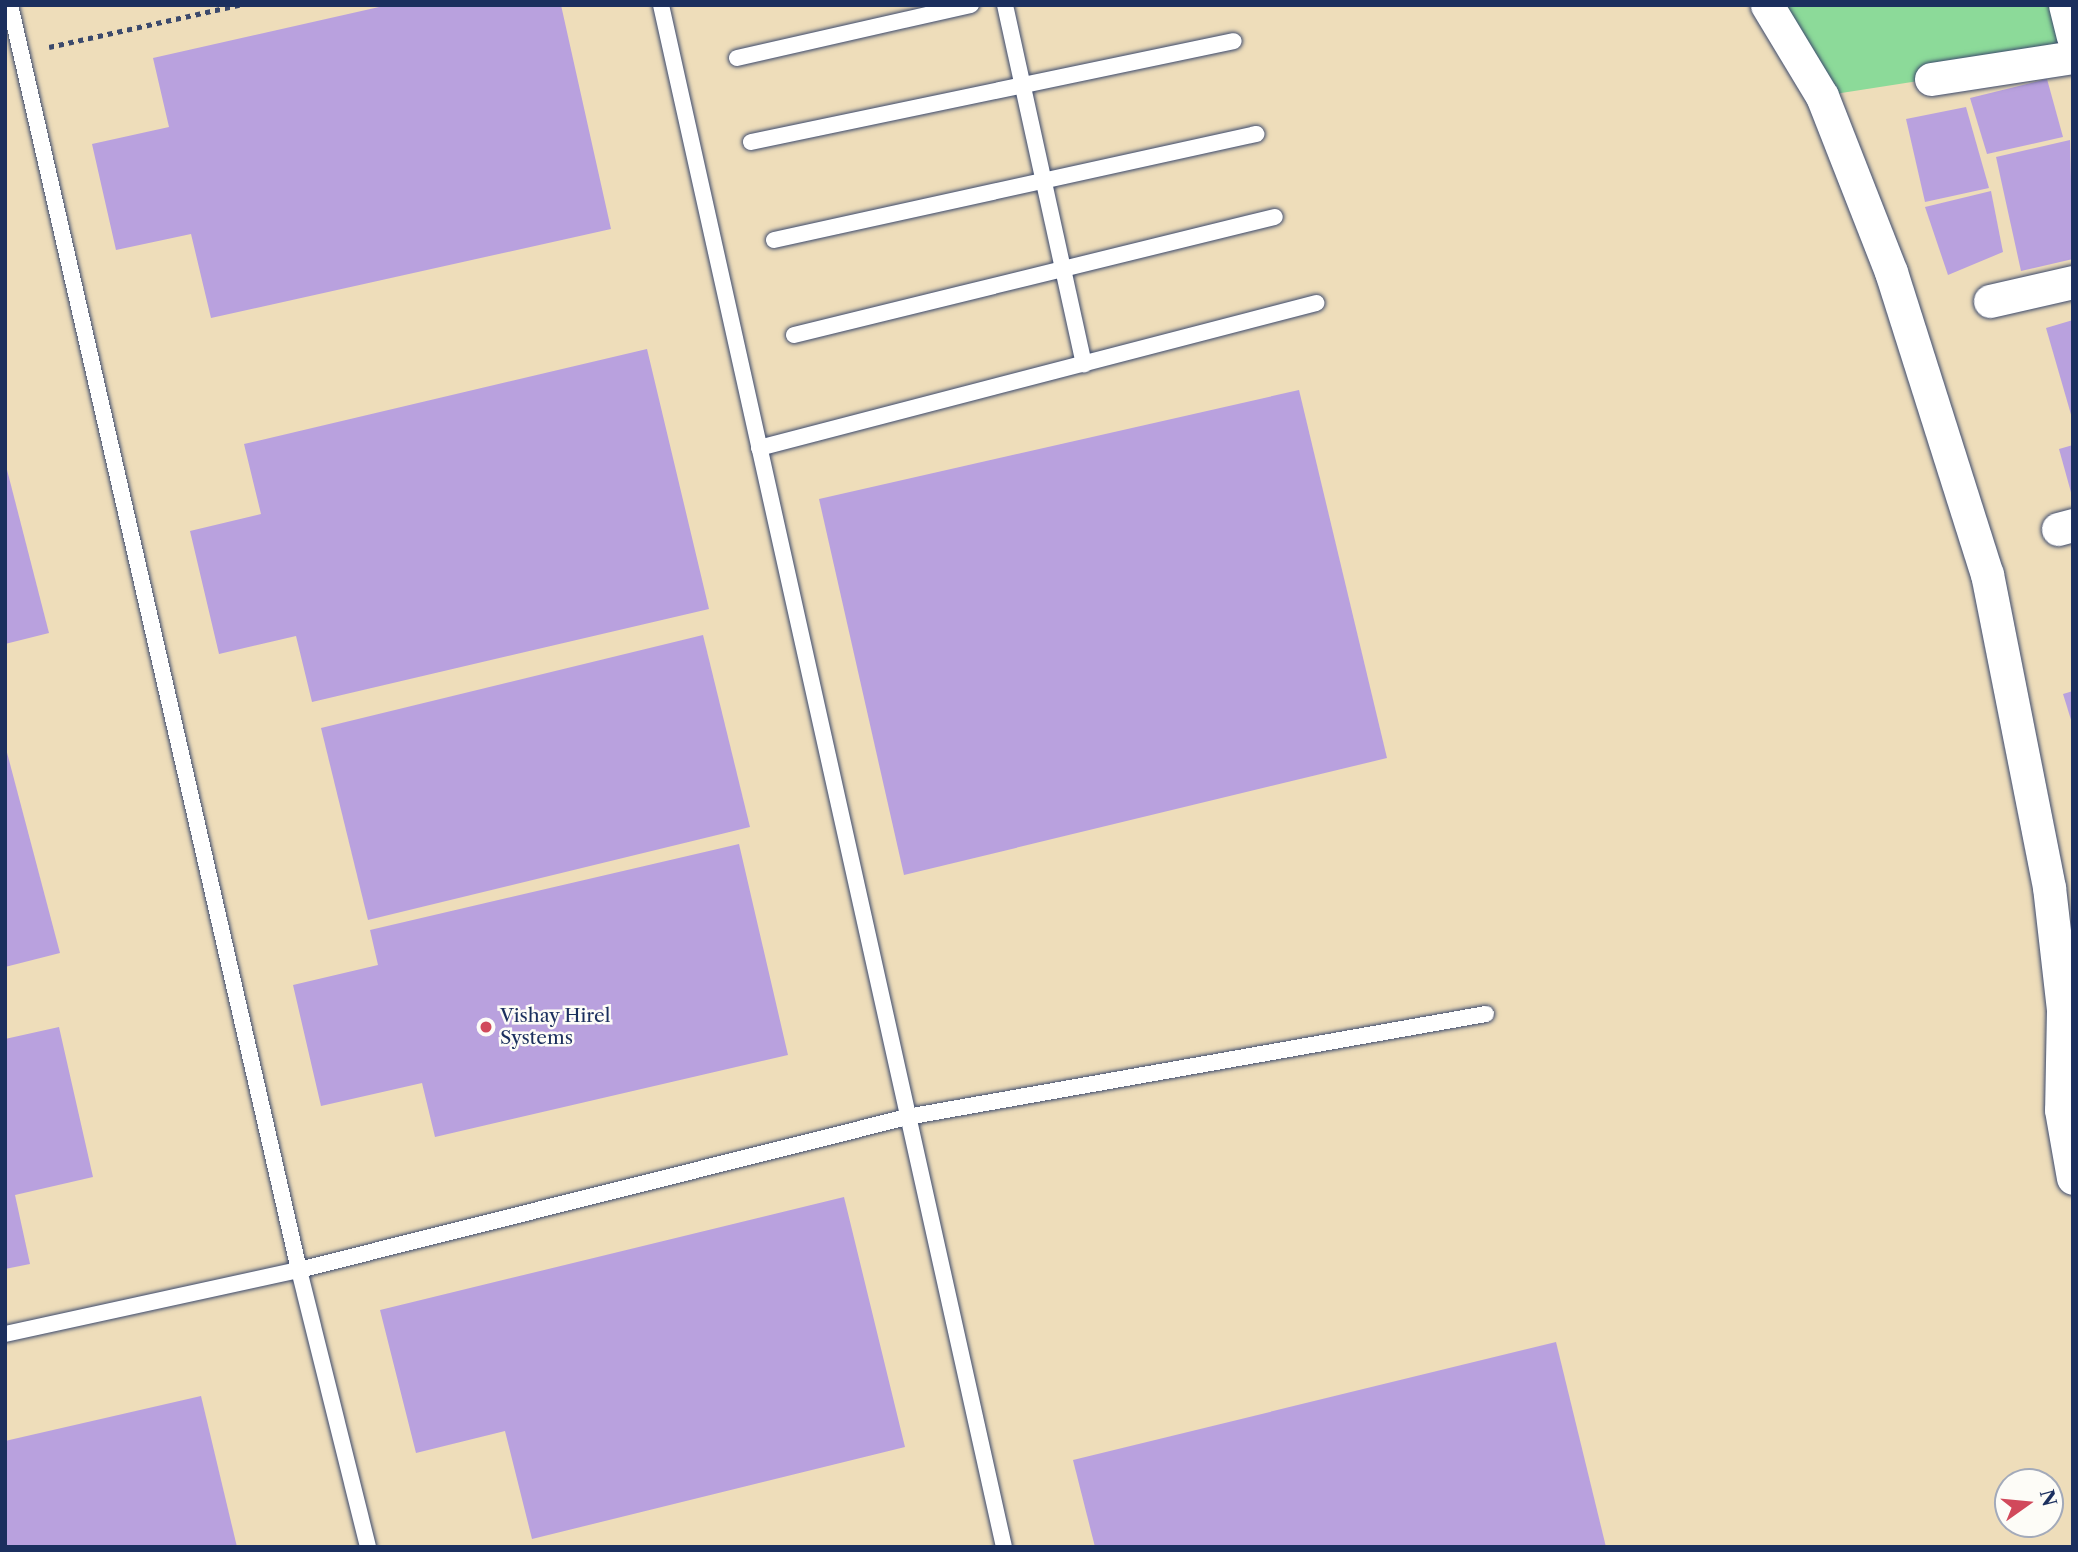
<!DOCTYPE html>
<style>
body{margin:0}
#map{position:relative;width:2078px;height:1552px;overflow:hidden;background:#eeddba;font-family:"Libre Caslon Text",serif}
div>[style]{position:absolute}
.green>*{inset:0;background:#8cda99}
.building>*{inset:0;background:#b9a1de}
.path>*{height:4.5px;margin-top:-2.25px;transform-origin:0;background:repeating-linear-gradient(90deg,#3b496c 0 5px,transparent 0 10px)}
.roads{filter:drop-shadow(0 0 2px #3b496c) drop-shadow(0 0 2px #3b496c)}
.service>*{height:16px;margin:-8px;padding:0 8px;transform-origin:8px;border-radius:8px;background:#fff}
.minor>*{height:33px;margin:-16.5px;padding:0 16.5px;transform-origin:16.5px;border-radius:16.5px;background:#fff}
.dots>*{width:19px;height:19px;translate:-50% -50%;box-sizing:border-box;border:4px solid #fdfcf7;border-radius:50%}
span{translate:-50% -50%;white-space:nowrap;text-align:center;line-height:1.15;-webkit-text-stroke:5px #fdfcf7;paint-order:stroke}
.poi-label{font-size:19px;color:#1b2f5e}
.left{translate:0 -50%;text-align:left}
.frame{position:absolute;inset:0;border:7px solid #1b2f5e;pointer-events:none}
.north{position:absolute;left:1994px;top:1468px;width:70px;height:70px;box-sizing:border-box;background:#fdfcf7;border:2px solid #a3aaba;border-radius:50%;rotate:75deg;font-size:19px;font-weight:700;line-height:28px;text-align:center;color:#1b2f5e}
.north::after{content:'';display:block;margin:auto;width:24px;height:32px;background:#d1495b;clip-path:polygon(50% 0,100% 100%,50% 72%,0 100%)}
</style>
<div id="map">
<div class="green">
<div style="clip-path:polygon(1767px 5px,2065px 5px,2073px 57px,1822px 96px)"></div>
</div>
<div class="building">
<div style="clip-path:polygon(388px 5px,561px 5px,611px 229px,211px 318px,191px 234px,116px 250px,92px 144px,169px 127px,153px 58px)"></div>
<div style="clip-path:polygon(2047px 79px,2063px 137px,1987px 154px,1970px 98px)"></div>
<div style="clip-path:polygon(1966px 107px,1989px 188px,1925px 202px,1906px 119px)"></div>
<div style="clip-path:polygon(2070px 140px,2073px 259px,2021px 271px,1996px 157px)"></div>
<div style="clip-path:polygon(1991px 191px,2003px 252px,1948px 275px,1925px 207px)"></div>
<div style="clip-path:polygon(2073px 320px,2073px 418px,2072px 418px,2046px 328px)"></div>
<div style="clip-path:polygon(647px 349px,709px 609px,312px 702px,296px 636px,219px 654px,190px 531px,261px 514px,244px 444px)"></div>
<div style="clip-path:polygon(1299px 390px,1387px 758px,904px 875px,819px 499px)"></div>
<div style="clip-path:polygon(2073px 445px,2073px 496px,2072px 496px,2059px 449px)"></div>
<div style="clip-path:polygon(5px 462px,49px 633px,5px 644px)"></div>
<div style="clip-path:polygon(703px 635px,750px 827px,368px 920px,321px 728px)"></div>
<div style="clip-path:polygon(2073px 691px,2073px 723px,2072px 723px,2063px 694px)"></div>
<div style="clip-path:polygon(5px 745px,60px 953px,5px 967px)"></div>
<div style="clip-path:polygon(739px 844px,788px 1055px,435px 1137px,422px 1083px,321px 1106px,293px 985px,378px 965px,370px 930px)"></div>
<div style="clip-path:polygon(59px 1027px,93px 1177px,15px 1195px,30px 1264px,5px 1269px,5px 1039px)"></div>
<div style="clip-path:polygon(844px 1197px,905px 1447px,532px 1539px,505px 1431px,416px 1453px,380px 1310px)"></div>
<div style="clip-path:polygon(1556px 1342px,1606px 1547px,1095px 1547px,1073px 1460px)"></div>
<div style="clip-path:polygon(201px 1396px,237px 1547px,5px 1547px,5px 1441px)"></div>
</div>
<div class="path">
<div style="left:49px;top:47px;width:195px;rotate:-12.5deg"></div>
</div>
<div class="roads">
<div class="service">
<div style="left:10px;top:5px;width:1298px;rotate:77.13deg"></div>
<div style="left:299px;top:1270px;width:285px;rotate:76deg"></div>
<div style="left:661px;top:5px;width:1580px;rotate:77.46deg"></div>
<div style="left:1005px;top:5px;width:368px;rotate:77.6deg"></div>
<div style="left:737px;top:58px;width:240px;rotate:-12.8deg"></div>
<div style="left:751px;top:142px;width:493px;rotate:-11.8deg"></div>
<div style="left:774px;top:240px;width:494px;rotate:-12.4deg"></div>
<div style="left:794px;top:335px;width:495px;rotate:-13.8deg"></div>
<div style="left:759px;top:448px;width:576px;rotate:-14.59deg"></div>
<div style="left:5px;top:1334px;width:301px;rotate:-12.3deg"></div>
<div style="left:299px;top:1270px;width:627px;rotate:-14.12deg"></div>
<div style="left:907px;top:1117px;width:588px;rotate:-10.09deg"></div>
</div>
<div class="minor">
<div style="left:1767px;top:5px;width:106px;rotate:58.9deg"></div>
<div style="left:1822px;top:96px;width:189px;rotate:68.6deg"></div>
<div style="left:1891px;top:272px;width:317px;rotate:72.4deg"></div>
<div style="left:1987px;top:574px;width:319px;rotate:78.8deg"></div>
<div style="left:2049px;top:887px;width:123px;rotate:83.5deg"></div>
<div style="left:2063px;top:1009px;width:101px;rotate:91.1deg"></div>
<div style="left:2061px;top:1110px;width:69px;rotate:80deg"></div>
<div style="left:2065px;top:5px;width:32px;rotate:76deg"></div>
<div style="left:1931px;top:79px;width:144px;rotate:-8.8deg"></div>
<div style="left:1990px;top:301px;width:85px;rotate:-12.9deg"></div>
<div style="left:2058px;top:529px;width:16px;rotate:-15deg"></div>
</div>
</div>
<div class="dots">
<div style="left:486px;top:1027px;background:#d1495b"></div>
</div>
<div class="poi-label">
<span class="left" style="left:500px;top:1027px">Vishay Hirel<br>Systems</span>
</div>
<div class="frame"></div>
<div class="north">N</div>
</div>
